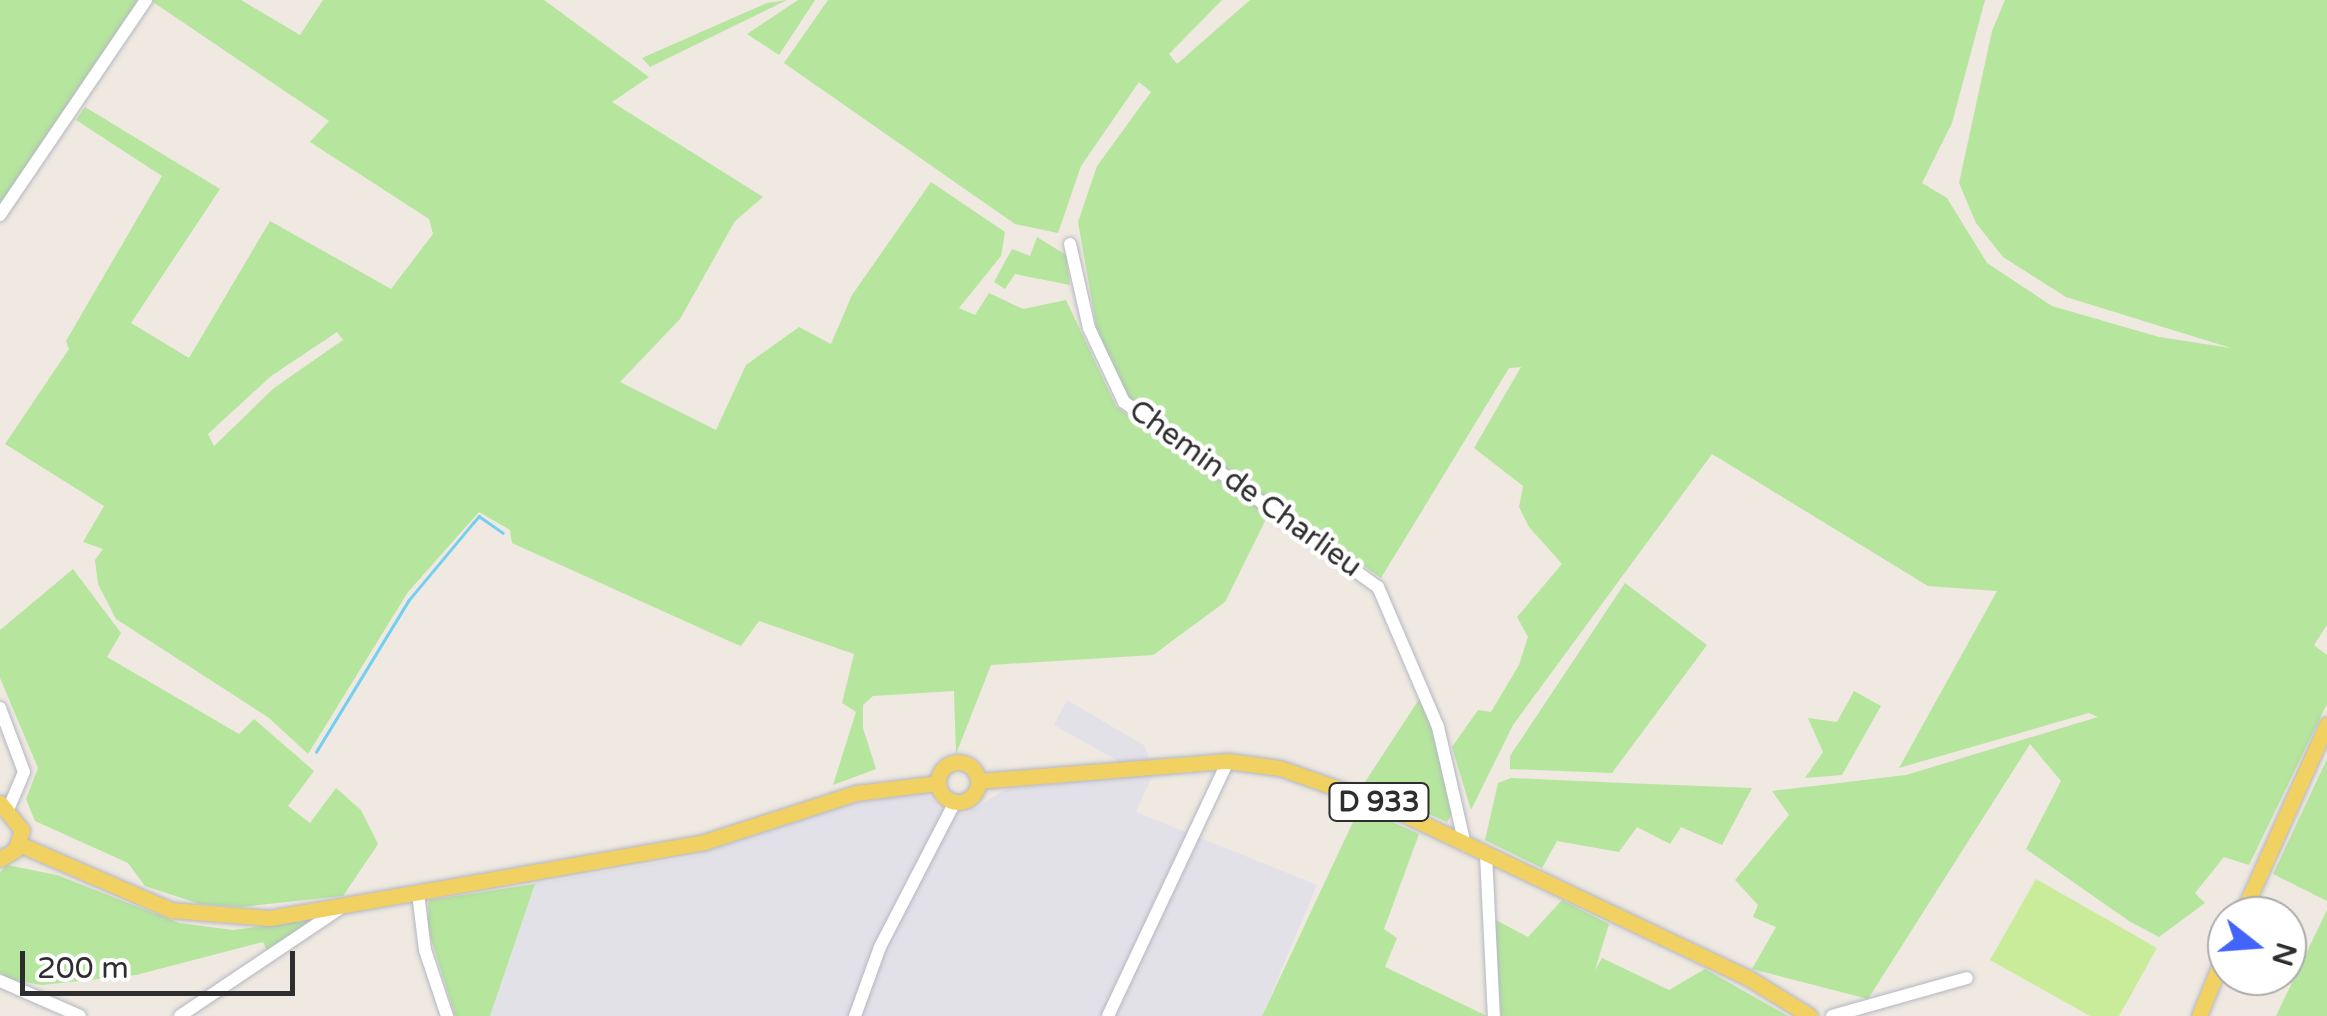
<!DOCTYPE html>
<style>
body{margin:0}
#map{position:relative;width:2327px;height:1016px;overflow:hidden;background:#efe9e1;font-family:"Varela Round",sans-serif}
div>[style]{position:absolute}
.industrial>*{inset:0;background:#e3e1e8}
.green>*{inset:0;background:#b6e59e}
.pitch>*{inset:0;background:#c9ec9a}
.stream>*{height:2.5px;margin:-1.25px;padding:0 1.25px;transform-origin:1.25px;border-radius:1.25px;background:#75cff0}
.roads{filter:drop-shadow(0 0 2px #b4b7c1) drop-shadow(0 0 2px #b4b7c1)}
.minor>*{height:12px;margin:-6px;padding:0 6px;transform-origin:6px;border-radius:6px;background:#fff}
.major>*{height:15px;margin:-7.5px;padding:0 7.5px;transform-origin:7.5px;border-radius:7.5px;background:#f2d163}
.major>.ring{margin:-7.5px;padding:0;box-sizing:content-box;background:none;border:15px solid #f2d163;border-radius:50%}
span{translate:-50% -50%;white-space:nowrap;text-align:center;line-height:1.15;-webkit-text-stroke:9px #fff;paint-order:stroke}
.shield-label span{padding:2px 8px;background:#fff;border:2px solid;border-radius:8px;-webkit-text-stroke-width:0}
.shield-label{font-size:28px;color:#2e2e2e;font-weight:700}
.street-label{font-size:30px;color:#2e2e2e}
.north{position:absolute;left:2207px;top:896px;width:100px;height:100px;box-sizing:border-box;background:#fff;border:2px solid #ababab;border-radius:50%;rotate:107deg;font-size:28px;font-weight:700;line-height:40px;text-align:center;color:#2e2e2e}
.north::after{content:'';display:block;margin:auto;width:35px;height:45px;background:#4264fb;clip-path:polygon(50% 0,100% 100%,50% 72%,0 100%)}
.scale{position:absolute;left:20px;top:951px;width:275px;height:45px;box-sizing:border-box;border:5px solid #2e2e2e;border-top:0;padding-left:12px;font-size:30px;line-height:35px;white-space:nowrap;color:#2e2e2e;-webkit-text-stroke:8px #fff;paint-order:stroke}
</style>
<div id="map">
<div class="industrial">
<div style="clip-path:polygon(1067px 700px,1145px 746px,1149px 758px,1161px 757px,1136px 812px,1317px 885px,1262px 1016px,490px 1016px,535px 884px,689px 857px,854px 803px,926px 792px,940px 809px,966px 814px,1006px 789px,1121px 777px,1118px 761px,1054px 725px)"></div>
</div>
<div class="green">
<div style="clip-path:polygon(0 0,138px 0,0 205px)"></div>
<div style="clip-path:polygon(evenodd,150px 0,241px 0,300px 35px,323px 0,544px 0,649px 77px,612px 102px,763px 197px,735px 221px,680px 319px,620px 382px,716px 430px,746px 365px,799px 327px,831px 344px,852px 295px,931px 182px,1005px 232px,1001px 256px,959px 308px,975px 315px,989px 293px,1023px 309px,1066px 300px,1116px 406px,1268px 515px,1225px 602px,1153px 655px,991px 665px,956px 754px,954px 691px,873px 696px,863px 705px,863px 728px,876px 769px,833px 785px,856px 712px,842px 703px,854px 654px,759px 621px,741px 646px,729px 641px,512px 543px,510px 530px,479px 512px,408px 592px,308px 754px,269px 718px,116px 619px,98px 584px,95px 560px,103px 549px,83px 542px,104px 506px,5px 444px,69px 349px,66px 341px,162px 176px,76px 120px,85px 107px,220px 189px,131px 323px,189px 358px,270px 221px,391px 289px,433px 234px,429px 219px,310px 142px,329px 121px,150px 0,337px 332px,343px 340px,274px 388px,214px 446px,208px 434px,271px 376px,337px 332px)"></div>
<div style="clip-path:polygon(787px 0,650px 67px,642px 58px,767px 3px)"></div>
<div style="clip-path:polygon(798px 0,815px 0,779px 55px,747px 34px)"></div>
<div style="clip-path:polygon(828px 0,1222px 0,1169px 54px,1177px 64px,1250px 0,1985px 0,1952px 123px,1922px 183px,1947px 198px,1987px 263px,2052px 306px,2159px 337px,2231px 348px,2066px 297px,2003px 257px,1976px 223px,1959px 183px,1992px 31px,2005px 0,2327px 0,2327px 625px,2314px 645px,2327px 655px,2327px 704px,2249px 865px,2224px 857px,2195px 893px,2205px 903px,2159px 937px,2129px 921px,2026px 849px,2061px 781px,2030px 744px,1868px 999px,1752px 969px,1776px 927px,1753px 917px,1758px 905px,1735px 880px,1789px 815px,1772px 791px,1906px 775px,2098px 717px,2089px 713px,1899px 768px,1997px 591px,1928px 586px,1712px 454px,1513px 725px,1471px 810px,1452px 747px,1478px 710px,1491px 712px,1519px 665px,1528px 637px,1517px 617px,1562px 564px,1529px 527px,1519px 507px,1523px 486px,1474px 448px,1521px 367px,1509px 368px,1381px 578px,1158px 423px,1122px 391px,1100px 348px,1078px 222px,1097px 166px,1151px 92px,1139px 82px,1081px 166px,1058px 233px,1015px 224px,784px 63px)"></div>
<div style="clip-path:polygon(1037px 237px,1066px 255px,1070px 285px,1015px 274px,1005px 289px,994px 282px,1012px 249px,1030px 256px)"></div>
<div style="clip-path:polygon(73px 569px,121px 633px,107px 657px,239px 734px,254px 719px,314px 771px,288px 806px,310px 823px,336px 788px,361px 810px,378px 844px,343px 896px,241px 907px,200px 904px,145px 886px,128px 863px,35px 821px,26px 799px,38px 768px,0 678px,0 630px)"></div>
<div style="clip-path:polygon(1625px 583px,1707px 645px,1612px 773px,1510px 769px,1510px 756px)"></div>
<div style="clip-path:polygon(1854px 691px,1881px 706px,1842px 775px,1805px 778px,1823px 752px,1808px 718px,1837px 722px)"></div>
<div style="clip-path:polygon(1422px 695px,1454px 811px,1447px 822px,1363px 785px)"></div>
<div style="clip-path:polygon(2327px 759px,2327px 901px,2273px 874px)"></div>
<div style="clip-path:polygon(1511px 778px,1624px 783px,1752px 788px,1722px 845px,1681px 827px,1670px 844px,1637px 827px,1619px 852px,1557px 841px,1542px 868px,1485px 840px,1498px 783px)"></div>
<div style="clip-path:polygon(1360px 807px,1419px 834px,1384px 929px,1397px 938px,1385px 967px,1487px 1016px,1262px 1016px)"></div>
<div style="clip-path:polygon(7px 865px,57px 875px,179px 923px,233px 930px,317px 919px,268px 953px,263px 942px,136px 975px,42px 985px,7px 979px,0 973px,0 872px)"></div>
<div style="clip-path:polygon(535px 884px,490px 1016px,455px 1016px,427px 926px,429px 900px)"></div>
<div style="clip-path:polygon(1562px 900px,1609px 924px,1595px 970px,1602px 958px,1669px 990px,1705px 969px,1788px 1016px,1501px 1016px,1494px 919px,1528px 937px)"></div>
<div style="clip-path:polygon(2327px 910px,2327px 1016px,2276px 1016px)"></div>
</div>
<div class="pitch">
<div style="clip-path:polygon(2036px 879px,2157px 948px,2119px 1016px,2090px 1016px,1990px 960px)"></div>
</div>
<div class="stream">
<div style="left:316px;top:752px;width:177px;rotate:-58.6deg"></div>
<div style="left:408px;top:601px;width:102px;rotate:-50.2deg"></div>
<div style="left:473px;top:523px;width:9px;rotate:-49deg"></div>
<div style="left:479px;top:516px;width:29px;rotate:35deg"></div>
</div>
<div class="roads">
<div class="minor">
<div style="left:0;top:215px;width:260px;rotate:-55.8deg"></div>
<div style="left:1070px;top:244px;width:86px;rotate:77.3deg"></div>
<div style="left:1089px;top:328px;width:82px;rotate:64.7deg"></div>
<div style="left:1124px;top:402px;width:314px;rotate:36.1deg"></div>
<div style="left:1378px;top:587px;width:152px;rotate:66.8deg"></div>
<div style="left:1438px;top:727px;width:121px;rotate:77.1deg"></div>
<div style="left:0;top:708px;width:68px;rotate:69.4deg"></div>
<div style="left:24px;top:772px;width:38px;rotate:113deg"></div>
<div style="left:1486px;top:855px;width:161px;rotate:87.2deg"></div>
<div style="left:418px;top:893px;width:57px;rotate:83deg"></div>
<div style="left:425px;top:950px;width:70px;rotate:71.6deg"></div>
<div style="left:0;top:981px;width:87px;rotate:23.6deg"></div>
<div style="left:180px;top:1016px;width:195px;rotate:-33.9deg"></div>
<div style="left:855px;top:1016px;width:73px;rotate:-70.1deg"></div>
<div style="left:880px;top:947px;width:163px;rotate:-62.7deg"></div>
<div style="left:1108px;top:1016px;width:282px;rotate:-64.8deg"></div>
<div style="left:1832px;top:1016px;width:140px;rotate:-15.7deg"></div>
</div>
<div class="major">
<div class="ring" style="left:938px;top:762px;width:25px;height:25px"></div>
<div style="left:978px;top:781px;width:251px;rotate:-4.6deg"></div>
<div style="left:1228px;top:761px;width:52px;rotate:7.7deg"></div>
<div style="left:1280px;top:768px;width:108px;rotate:19.4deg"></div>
<div style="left:1382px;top:804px;width:404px;rotate:25.4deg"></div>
<div style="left:1747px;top:977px;width:74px;rotate:31.8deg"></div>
<div style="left:0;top:803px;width:35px;rotate:51deg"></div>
<div style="left:22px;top:830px;width:21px;rotate:109deg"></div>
<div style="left:15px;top:850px;width:17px;rotate:149deg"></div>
<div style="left:19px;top:844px;width:166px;rotate:23.5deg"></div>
<div style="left:171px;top:910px;width:99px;rotate:4.6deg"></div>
<div style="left:270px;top:918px;width:441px;rotate:-9.9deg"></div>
<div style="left:704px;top:842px;width:160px;rotate:-17.9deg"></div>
<div style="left:856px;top:793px;width:83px;rotate:-7deg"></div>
<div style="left:2241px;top:916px;width:210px;rotate:-65.9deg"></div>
<div style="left:2199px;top:1016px;width:74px;rotate:-67.9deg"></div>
</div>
</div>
<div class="shield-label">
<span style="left:1379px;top:802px">D 933</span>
</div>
<div class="street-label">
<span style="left:1245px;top:489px;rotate:36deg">Chemin de Charlieu</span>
</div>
<div class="north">N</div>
<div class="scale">200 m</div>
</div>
